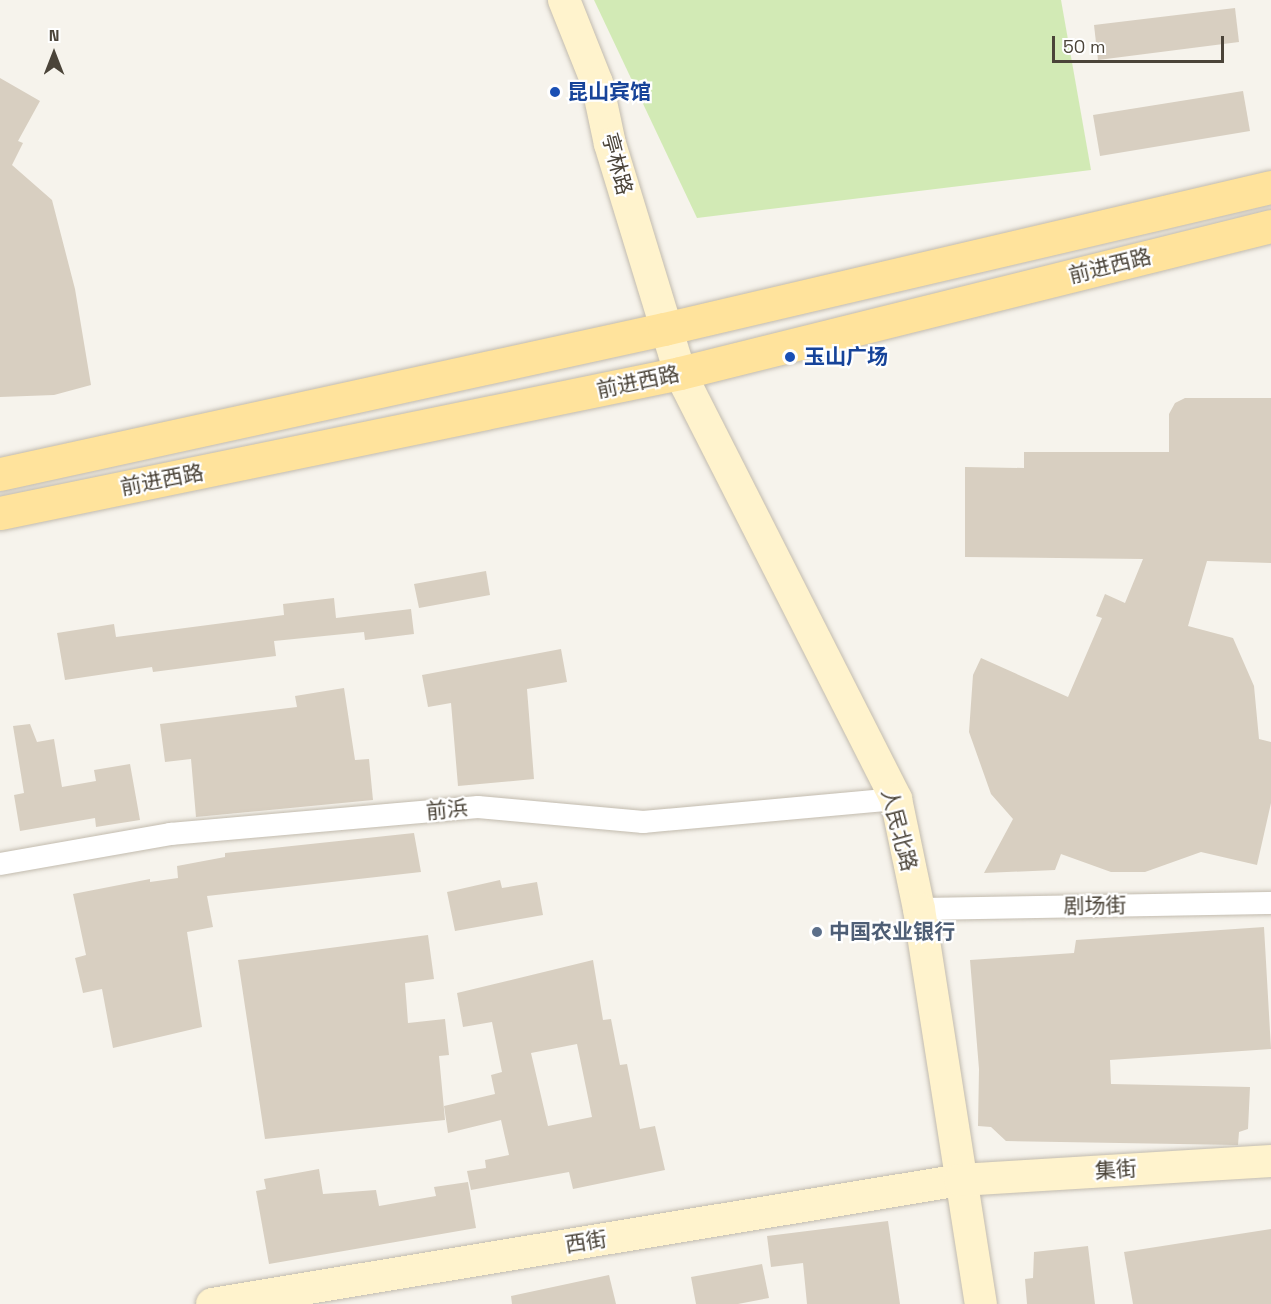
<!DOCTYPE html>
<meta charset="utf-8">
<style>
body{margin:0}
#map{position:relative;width:1271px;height:1304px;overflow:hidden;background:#f6f3ec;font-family:"Space Grotesk","Noto Sans SC",sans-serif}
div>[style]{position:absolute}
.green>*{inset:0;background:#d2eab5}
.building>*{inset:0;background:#d8cfc1}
.roads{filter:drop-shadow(0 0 2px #c2bbae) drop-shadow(0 0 2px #c2bbae)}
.street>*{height:22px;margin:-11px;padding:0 11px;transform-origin:11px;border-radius:11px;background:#fff}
.secondary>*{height:32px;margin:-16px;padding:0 16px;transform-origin:16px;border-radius:16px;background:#fff3cd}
.primary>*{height:33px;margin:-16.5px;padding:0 16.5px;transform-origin:16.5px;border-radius:16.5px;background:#ffe39c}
.dots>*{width:16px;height:16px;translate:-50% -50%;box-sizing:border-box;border:3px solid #fff;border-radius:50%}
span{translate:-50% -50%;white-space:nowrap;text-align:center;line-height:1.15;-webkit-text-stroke:4.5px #fff;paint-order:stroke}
.transit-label{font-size:21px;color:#164399;font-weight:700}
.left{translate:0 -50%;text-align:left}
.street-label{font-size:21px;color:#4b4439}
.service-label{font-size:21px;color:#4e5e75;font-weight:700}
.north{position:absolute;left:24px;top:24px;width:60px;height:60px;-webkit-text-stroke:4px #fff;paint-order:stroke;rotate:0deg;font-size:16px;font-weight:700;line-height:24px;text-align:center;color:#4b4439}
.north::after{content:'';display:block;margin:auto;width:21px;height:27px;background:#4b4439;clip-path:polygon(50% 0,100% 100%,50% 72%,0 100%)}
.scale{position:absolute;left:1052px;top:36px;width:172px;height:27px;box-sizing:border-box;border:3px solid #4b4439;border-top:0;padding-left:8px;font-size:18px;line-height:21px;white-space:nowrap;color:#4b4439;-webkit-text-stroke:4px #fff;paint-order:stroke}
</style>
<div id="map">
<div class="green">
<div style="clip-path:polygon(594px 0,1061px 0,1091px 170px,697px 218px)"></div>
</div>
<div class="building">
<div style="clip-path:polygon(1235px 8px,1239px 42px,1098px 60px,1094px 25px)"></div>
<div style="clip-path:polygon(0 78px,40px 101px,18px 141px,23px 143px,12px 165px,52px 200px,75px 289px,91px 385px,54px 395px,0 397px)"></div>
<div style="clip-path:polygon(1243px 91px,1250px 131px,1100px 156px,1093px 115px)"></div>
<div style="clip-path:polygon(1185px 398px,1271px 398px,1271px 563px,1207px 561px,1188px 626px,1233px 638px,1254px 686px,1259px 739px,1271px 742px,1271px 803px,1257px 865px,1201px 852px,1145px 872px,1111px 872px,1061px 854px,1055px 870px,984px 873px,1013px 819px,991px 794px,969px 732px,973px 675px,981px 658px,1068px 697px,1102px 618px,1096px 616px,1105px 594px,1125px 603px,1143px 559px,965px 557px,965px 467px,1024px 468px,1024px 452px,1169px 452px,1169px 414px,1175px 403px)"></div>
<div style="clip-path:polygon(486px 571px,490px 595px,419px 608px,414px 584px)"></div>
<div style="clip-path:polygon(334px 598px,336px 618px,411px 609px,414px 634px,365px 640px,364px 632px,274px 641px,276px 656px,153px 672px,152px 667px,65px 680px,57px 633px,114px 624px,116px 637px,284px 615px,283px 604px)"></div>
<div style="clip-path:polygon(561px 649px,567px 682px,527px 689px,534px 779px,458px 786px,451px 703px,428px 707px,422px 675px)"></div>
<div style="clip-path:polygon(344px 688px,355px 760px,369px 759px,373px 800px,196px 817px,191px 759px,165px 762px,160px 724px,297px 707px,295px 696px)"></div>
<div style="clip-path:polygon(30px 724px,37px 742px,54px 739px,62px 787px,96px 781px,94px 770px,130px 764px,140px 820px,96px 827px,95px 818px,20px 831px,14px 795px,24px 793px,13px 726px)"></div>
<div style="clip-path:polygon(414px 833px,421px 872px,207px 896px,213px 927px,187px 932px,202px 1027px,113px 1048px,102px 989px,83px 993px,75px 958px,86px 955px,73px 894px,150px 879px,150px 882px,178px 878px,177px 866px,225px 857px,225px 853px)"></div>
<div style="clip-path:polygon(500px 880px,502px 888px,537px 882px,543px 915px,455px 931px,447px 892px)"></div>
<div style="clip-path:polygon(1264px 927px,1271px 1049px,1110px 1060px,1111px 1084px,1250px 1087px,1248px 1129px,1239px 1132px,1238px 1145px,1006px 1141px,991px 1127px,978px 1126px,979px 1069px,970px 960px,1074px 953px,1076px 940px)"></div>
<div style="clip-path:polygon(428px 935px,434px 979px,405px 983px,408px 1023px,445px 1019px,449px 1055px,439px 1056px,445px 1120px,265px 1139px,238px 960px)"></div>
<div style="clip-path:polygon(evenodd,593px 960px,603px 1020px,611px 1019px,620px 1065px,627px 1064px,640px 1129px,655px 1126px,665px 1170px,573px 1189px,569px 1172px,471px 1190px,467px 1171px,486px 1168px,485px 1160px,509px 1155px,501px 1120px,448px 1133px,444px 1106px,495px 1094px,491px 1075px,502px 1072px,492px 1022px,463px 1027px,457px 993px,593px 960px,577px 1044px,592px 1117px,548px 1126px,531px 1053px,577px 1044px)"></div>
<div style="clip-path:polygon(319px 1169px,323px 1194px,376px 1190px,379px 1206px,436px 1196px,434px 1187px,468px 1182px,476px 1228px,269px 1264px,256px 1191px,266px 1189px,264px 1179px)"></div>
<div style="clip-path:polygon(888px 1221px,900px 1304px,807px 1304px,803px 1263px,771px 1267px,767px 1236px)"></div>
<div style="clip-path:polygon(1271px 1229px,1271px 1304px,1133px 1304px,1124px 1252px)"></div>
<div style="clip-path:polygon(1088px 1246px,1095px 1304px,1027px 1304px,1025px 1279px,1033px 1278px,1034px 1252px)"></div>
<div style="clip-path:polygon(762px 1264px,769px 1298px,738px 1304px,696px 1304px,691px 1277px)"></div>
<div style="clip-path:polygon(609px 1275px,616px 1304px,512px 1304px,511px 1296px)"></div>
</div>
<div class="roads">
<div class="street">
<div style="left:0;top:864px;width:173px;rotate:-10deg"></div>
<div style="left:170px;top:834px;width:309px;rotate:-5deg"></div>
<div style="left:478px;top:807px;width:166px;rotate:5.2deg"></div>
<div style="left:643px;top:822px;width:254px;rotate:-5.2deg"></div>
<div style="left:919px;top:909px;width:352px;rotate:-1deg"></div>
</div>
<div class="secondary">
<div style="left:564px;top:0;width:89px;rotate:68.3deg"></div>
<div style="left:597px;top:83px;width:62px;rotate:78deg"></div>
<div style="left:610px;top:144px;width:239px;rotate:73deg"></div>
<div style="left:680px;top:373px;width:478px;rotate:63.1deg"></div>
<div style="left:896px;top:799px;width:112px;rotate:78.2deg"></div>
<div style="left:919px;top:909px;width:400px;rotate:81.1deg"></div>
<div style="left:212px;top:1304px;width:758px;rotate:-9.41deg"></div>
<div style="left:960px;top:1180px;width:312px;rotate:-3.5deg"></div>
</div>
<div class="primary">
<div style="left:0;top:474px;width:680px;rotate:-12.32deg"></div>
<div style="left:664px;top:329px;width:623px;rotate:-13.17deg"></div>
<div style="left:0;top:513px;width:694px;rotate:-11.63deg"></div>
<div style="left:680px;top:373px;width:609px;rotate:-13.97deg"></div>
</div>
</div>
<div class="dots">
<div style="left:555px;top:92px;background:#1a4fb4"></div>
<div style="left:790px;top:357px;background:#1a4fb4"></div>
<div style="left:817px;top:932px;background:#5c6f8a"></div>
</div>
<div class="transit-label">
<span class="left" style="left:567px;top:92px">昆山宾馆</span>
<span class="left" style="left:804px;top:357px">玉山广场</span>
</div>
<div class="street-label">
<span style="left:617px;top:164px;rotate:75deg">亭林路</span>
<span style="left:1110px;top:266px;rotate:-14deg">前进西路</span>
<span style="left:638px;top:382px;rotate:-12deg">前进西路</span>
<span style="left:162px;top:480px;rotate:-11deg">前进西路</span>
<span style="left:447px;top:810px;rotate:-5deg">前浜</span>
<span style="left:899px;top:830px;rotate:75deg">人民北路</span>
<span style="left:1095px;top:906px;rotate:-1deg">剧场街</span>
<span style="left:1116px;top:1170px;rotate:-4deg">集街</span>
<span style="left:586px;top:1242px;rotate:-9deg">西街</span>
</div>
<div class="service-label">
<span class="left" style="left:829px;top:932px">中国农业银行</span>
</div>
<div class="north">N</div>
<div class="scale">50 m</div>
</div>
